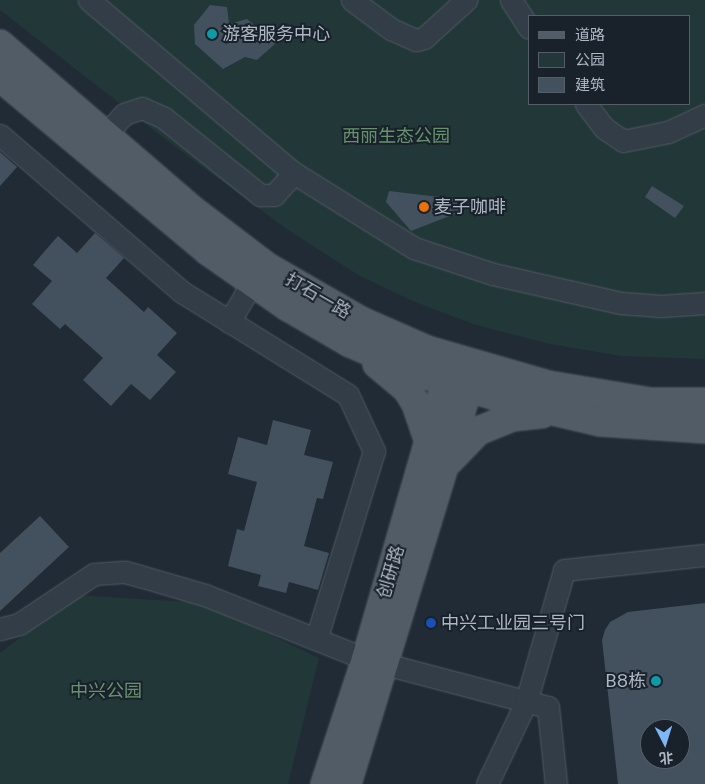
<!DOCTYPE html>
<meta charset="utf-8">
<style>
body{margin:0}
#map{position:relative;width:705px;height:784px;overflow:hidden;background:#202b36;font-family:Poppins,"Noto Sans SC",sans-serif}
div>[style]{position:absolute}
.green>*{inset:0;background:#223737}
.building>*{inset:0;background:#43515e}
.roads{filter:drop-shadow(0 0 1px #515b65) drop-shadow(0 0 1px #515b65)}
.minor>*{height:21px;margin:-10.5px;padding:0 10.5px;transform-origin:10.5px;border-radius:10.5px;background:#333d47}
.major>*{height:28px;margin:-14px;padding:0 14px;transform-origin:14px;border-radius:14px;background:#515c67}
.dots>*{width:14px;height:14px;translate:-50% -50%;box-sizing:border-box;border:2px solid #19222b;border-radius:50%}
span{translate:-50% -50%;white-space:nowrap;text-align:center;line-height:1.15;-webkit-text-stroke:4px #19222b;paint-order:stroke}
.poi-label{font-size:18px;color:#aeb8c4}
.left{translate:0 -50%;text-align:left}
.right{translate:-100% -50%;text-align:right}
.park-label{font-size:18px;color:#66936d}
.street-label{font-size:18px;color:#aeb8c4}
.legend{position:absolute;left:528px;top:15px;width:162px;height:90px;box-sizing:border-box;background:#19222b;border:1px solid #555e68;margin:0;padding:6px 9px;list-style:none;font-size:15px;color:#aeb8c4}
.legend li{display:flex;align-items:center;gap:10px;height:25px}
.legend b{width:25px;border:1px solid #555e68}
.north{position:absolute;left:640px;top:719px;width:50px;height:50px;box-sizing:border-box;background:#19222b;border:1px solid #555e68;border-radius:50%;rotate:175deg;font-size:14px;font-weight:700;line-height:20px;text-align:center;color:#aeb8c4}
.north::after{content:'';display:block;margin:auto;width:18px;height:22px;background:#81b7f5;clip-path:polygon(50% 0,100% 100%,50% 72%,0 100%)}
</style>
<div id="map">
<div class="green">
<div style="clip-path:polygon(evenodd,0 0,705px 0,705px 359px,621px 356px,550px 344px,476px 325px,415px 302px,358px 275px,288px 230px,173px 145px,0 10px,0 0,529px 16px,689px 16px,689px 104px,529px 104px,529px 16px)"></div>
<div style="clip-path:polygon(76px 595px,204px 603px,319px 658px,288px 784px,0 784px,0 653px)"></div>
</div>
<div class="building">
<div style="clip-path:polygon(210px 5px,227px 7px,229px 24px,247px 19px,276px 43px,257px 60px,245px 57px,223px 69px,195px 44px,194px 25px)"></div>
<div style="clip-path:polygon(0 152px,17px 167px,0 186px)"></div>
<div style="clip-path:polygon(652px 186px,684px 206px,675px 218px,645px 197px)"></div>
<div style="clip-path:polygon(389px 191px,456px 199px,460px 212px,411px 231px,386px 202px)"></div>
<div style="clip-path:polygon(95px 233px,124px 258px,106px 278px,144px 312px,148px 307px,177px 333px,157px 355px,176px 372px,150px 400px,131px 384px,111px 406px,83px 380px,103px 358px,65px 324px,60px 329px,32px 304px,52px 281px,33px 265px,44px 252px,58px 236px,77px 253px)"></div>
<div style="clip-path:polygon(273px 420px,311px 430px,304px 455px,333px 462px,323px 499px,317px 498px,304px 546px,329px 553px,318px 590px,289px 582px,286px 593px,258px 586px,261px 575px,228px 566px,237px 529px,244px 531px,257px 482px,228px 474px,238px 437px,267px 445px)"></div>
<div style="clip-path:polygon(40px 516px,69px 547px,0 611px,0 553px)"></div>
<div style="clip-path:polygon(evenodd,705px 603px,705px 784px,618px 784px,602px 640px,605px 630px,610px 622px,628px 612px,705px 603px,650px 729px,680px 729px,680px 759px,650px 759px,650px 729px)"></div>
</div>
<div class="roads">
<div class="minor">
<div style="left:89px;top:0;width:268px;rotate:40.2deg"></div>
<div style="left:294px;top:173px;width:142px;rotate:32deg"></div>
<div style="left:414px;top:248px;width:83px;rotate:18.2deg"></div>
<div style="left:493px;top:274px;width:131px;rotate:12.8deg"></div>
<div style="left:621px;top:303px;width:40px;rotate:4.3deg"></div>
<div style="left:661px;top:306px;width:44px;rotate:-3.9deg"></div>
<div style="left:352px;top:0;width:49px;rotate:36.6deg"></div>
<div style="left:391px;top:29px;width:27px;rotate:24deg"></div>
<div style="left:416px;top:40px;width:8px;rotate:-14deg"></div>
<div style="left:424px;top:38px;width:57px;rotate:-42.1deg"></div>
<div style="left:511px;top:0;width:33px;rotate:57deg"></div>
<div style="left:586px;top:104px;width:30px;rotate:53deg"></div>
<div style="left:604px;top:128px;width:23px;rotate:34deg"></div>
<div style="left:623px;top:141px;width:46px;rotate:-11.3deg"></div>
<div style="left:668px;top:132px;width:41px;rotate:-24.7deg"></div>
<div style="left:0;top:135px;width:240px;rotate:40.8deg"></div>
<div style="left:182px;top:292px;width:195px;rotate:31.8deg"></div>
<div style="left:348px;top:395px;width:62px;rotate:65.1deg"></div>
<div style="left:374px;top:451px;width:197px;rotate:107.1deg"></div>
<div style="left:105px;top:135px;width:28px;rotate:-48deg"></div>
<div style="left:124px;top:114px;width:19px;rotate:-18deg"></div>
<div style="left:142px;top:108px;width:24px;rotate:24deg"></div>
<div style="left:164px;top:118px;width:123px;rotate:38.7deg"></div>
<div style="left:260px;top:195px;width:14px"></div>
<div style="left:274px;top:195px;width:30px;rotate:-48deg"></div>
<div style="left:229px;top:322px;width:45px;rotate:-59.5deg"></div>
<div style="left:0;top:629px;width:20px;rotate:-15deg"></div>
<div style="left:19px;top:624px;width:90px;rotate:-33.7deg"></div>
<div style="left:94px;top:574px;width:31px;rotate:-4deg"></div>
<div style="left:125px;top:572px;width:16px;rotate:15deg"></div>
<div style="left:140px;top:576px;width:68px;rotate:16.3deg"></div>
<div style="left:205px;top:595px;width:173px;rotate:21.7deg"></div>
<div style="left:366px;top:659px;width:188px;rotate:14.8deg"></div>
<div style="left:548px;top:707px;width:77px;rotate:84.1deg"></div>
<div style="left:487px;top:784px;width:91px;rotate:-64.6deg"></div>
<div style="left:526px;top:702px;width:137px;rotate:-73.9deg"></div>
<div style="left:564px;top:570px;width:142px;rotate:-6.1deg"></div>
</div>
<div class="major">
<div style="left:0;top:44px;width:252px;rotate:40.8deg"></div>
<div style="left:191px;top:209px;width:94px;rotate:37.2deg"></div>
<div style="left:266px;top:266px;width:108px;rotate:30.1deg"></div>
<div style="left:359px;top:320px;width:74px;rotate:23.8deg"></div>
<div style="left:427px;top:350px;width:126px;rotate:16.1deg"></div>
<div style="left:548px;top:385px;width:104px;rotate:9.4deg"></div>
<div style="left:651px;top:402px;width:54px"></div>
<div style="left:0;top:77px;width:271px;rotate:39.9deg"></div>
<div style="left:208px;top:251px;width:98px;rotate:35deg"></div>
<div style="left:288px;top:307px;width:72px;rotate:30.1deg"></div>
<div style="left:350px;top:343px;width:73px;rotate:23.4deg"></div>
<div style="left:417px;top:372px;width:102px;rotate:17deg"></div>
<div style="left:515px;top:402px;width:87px;rotate:13.2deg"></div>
<div style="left:600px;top:422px;width:105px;rotate:3.8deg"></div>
<div style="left:377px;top:364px;width:39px;rotate:40deg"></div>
<div style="left:407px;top:389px;width:17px;rotate:59deg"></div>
<div style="left:416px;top:404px;width:39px;rotate:71deg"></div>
<div style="left:449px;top:461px;width:42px;rotate:-46deg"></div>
<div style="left:478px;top:431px;width:37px;rotate:-22deg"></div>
<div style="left:512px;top:417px;width:30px;rotate:-6deg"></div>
<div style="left:325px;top:784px;width:132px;rotate:-71.8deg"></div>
<div style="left:366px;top:659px;width:307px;rotate:-73.9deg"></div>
<div style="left:347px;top:784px;width:431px;rotate:-73deg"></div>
</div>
</div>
<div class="dots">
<div style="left:212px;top:34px;background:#0f9aa8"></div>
<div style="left:424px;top:207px;background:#e8710a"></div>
<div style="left:431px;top:623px;background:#1a4fb4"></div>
<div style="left:656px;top:681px;background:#0f9aa8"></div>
</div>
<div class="poi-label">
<span class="left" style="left:222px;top:34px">游客服务中心</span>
<span class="left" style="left:434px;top:207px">麦子咖啡</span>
<span class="left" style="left:441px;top:623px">中兴工业园三号门</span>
<span class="right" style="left:646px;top:681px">B8栋</span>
</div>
<div class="park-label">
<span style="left:396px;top:136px">西丽生态公园</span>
<span style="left:106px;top:691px">中兴公园</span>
</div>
<div class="street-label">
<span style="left:318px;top:296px;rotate:30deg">打石一路</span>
<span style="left:391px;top:572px;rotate:-74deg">创研路</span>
</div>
<ul class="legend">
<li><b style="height:6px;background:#515c67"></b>道路</li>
<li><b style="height:14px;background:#223737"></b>公园</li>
<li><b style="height:14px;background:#43515e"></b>建筑</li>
</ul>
<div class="north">北</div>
</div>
